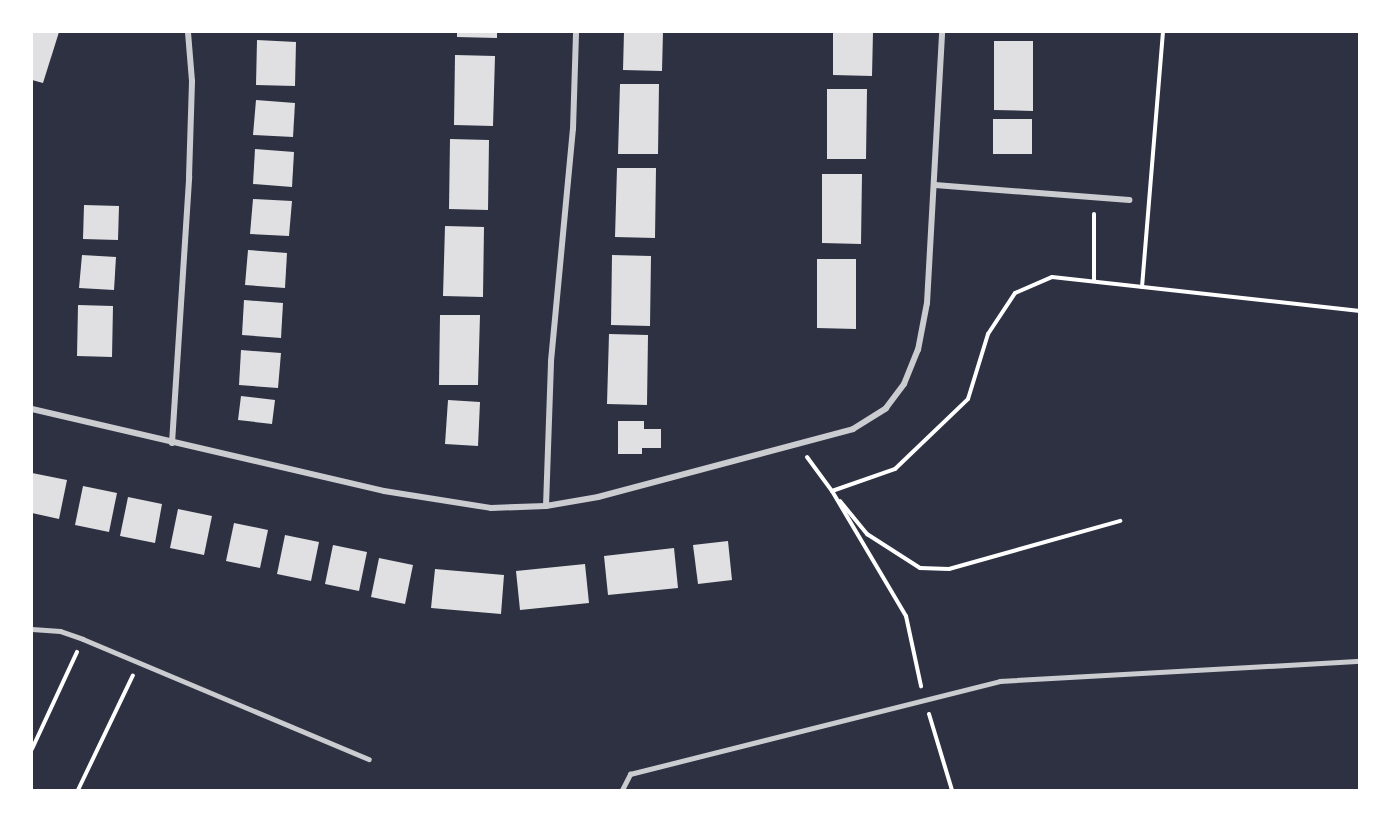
<!DOCTYPE html>
<style>
body{margin:0}
#map{position:relative;width:1391px;height:822px;overflow:hidden;background:#2d3142;font-family:"Space Grotesk",sans-serif}
div>[style]{position:absolute}
.building>*{inset:0;background:#e0e0e3}
.path>*{height:4px;margin:-2px;padding:0 2px;transform-origin:2px;border-radius:2px;background:#fff}
.service>*{height:4.5px;margin:-2.25px;padding:0 2.25px;transform-origin:2.25px;border-radius:2.25px;background:#caccd0}
.minor>*{height:6px;margin:-3px;padding:0 3px;transform-origin:3px;border-radius:3px;background:#caccd0}
span{translate:-50% -50%;white-space:nowrap;text-align:center;line-height:1.15;-webkit-text-stroke:6px #fff;paint-order:stroke}
.frame{position:absolute;inset:0;border:33px solid #fff;pointer-events:none}
</style>
<div id="map">
<div class="building">
<div style="clip-path:polygon(32px 32px,59px 32px,43px 83px,32px 80px)"></div>
<div style="clip-path:polygon(457px 32px,497px 32px,497px 38px,457px 37px)"></div>
<div style="clip-path:polygon(624px 32px,663px 32px,662px 71px,623px 70px)"></div>
<div style="clip-path:polygon(833px 32px,873px 32px,872px 76px,833px 75px)"></div>
<div style="clip-path:polygon(257px 40px,296px 42px,295px 86px,256px 85px)"></div>
<div style="clip-path:polygon(994px 41px,1033px 41px,1033px 111px,994px 110px)"></div>
<div style="clip-path:polygon(455px 55px,495px 56px,493px 126px,454px 125px)"></div>
<div style="clip-path:polygon(620px 84px,659px 84px,658px 154px,618px 154px)"></div>
<div style="clip-path:polygon(827px 89px,867px 89px,866px 159px,827px 159px)"></div>
<div style="clip-path:polygon(256px 100px,295px 103px,293px 137px,253px 135px)"></div>
<div style="clip-path:polygon(993px 119px,1032px 119px,1032px 154px,993px 154px)"></div>
<div style="clip-path:polygon(450px 139px,489px 140px,488px 210px,449px 209px)"></div>
<div style="clip-path:polygon(255px 149px,294px 152px,292px 187px,253px 184px)"></div>
<div style="clip-path:polygon(617px 168px,656px 168px,655px 238px,615px 237px)"></div>
<div style="clip-path:polygon(822px 174px,862px 174px,861px 244px,822px 243px)"></div>
<div style="clip-path:polygon(253px 199px,292px 201px,289px 236px,250px 234px)"></div>
<div style="clip-path:polygon(84px 205px,119px 206px,118px 240px,83px 239px)"></div>
<div style="clip-path:polygon(445px 226px,484px 227px,483px 297px,443px 296px)"></div>
<div style="clip-path:polygon(248px 250px,287px 253px,285px 288px,245px 285px)"></div>
<div style="clip-path:polygon(82px 255px,116px 257px,114px 290px,79px 288px)"></div>
<div style="clip-path:polygon(612px 255px,651px 256px,650px 326px,611px 325px)"></div>
<div style="clip-path:polygon(817px 259px,856px 259px,856px 329px,817px 328px)"></div>
<div style="clip-path:polygon(244px 300px,283px 303px,281px 338px,242px 335px)"></div>
<div style="clip-path:polygon(78px 305px,113px 306px,112px 357px,77px 356px)"></div>
<div style="clip-path:polygon(440px 315px,480px 315px,478px 385px,439px 385px)"></div>
<div style="clip-path:polygon(609px 334px,648px 335px,647px 405px,607px 404px)"></div>
<div style="clip-path:polygon(241px 350px,281px 353px,278px 388px,239px 385px)"></div>
<div style="clip-path:polygon(241px 396px,275px 400px,272px 424px,238px 420px)"></div>
<div style="clip-path:polygon(448px 400px,480px 402px,478px 446px,445px 444px)"></div>
<div style="clip-path:polygon(618px 421px,644px 421px,644px 429px,661px 429px,661px 448px,642px 448px,642px 454px,618px 454px)"></div>
<div style="clip-path:polygon(32px 473px,67px 480px,59px 519px,32px 513px)"></div>
<div style="clip-path:polygon(83px 486px,117px 493px,109px 532px,75px 525px)"></div>
<div style="clip-path:polygon(128px 497px,162px 504px,155px 543px,120px 536px)"></div>
<div style="clip-path:polygon(178px 509px,212px 516px,204px 555px,170px 548px)"></div>
<div style="clip-path:polygon(234px 523px,268px 530px,260px 568px,226px 561px)"></div>
<div style="clip-path:polygon(285px 535px,319px 542px,311px 581px,277px 574px)"></div>
<div style="clip-path:polygon(728px 541px,732px 580px,698px 584px,693px 545px)"></div>
<div style="clip-path:polygon(333px 545px,367px 552px,359px 591px,325px 584px)"></div>
<div style="clip-path:polygon(674px 548px,678px 588px,608px 595px,604px 556px)"></div>
<div style="clip-path:polygon(379px 558px,413px 565px,405px 604px,371px 597px)"></div>
<div style="clip-path:polygon(585px 564px,589px 603px,520px 610px,516px 571px)"></div>
<div style="clip-path:polygon(435px 569px,504px 575px,501px 614px,431px 608px)"></div>
</div>
<div class="path">
<div style="left:1094px;top:281px;width:67px;rotate:-90deg"></div>
<div style="left:1142px;top:287px;width:256px;rotate:-85.3deg"></div>
<div style="left:807px;top:457px;width:42px;rotate:53.7deg"></div>
<div style="left:832px;top:491px;width:67px;rotate:-19.2deg"></div>
<div style="left:895px;top:469px;width:101px;rotate:-43.8deg"></div>
<div style="left:968px;top:399px;width:68px;rotate:-72.9deg"></div>
<div style="left:988px;top:334px;width:49px;rotate:-56.6deg"></div>
<div style="left:1015px;top:293px;width:40px;rotate:-23.4deg"></div>
<div style="left:1052px;top:277px;width:310px;rotate:6.3deg"></div>
<div style="left:832px;top:491px;width:145px;rotate:59.4deg"></div>
<div style="left:906px;top:616px;width:72px;rotate:77.9deg"></div>
<div style="left:840px;top:501px;width:43px;rotate:50.7deg"></div>
<div style="left:867px;top:534px;width:63px;rotate:32.7deg"></div>
<div style="left:920px;top:568px;width:29px;rotate:2deg"></div>
<div style="left:949px;top:569px;width:178px;rotate:-15.7deg"></div>
<div style="left:929px;top:714px;width:79px;rotate:73.2deg"></div>
<div style="left:32px;top:749px;width:107px;rotate:-65.1deg"></div>
<div style="left:78px;top:790px;width:127px;rotate:-64.4deg"></div>
</div>
<div class="service">
<div style="left:32px;top:629px;width:28px;rotate:4deg"></div>
<div style="left:60px;top:631px;width:24px;rotate:19deg"></div>
<div style="left:83px;top:639px;width:310px;rotate:22.8deg"></div>
<div style="left:622px;top:790px;width:18px;rotate:-63deg"></div>
<div style="left:630px;top:774px;width:382px;rotate:-14.1deg"></div>
<div style="left:1000px;top:681px;width:361px;rotate:-3.2deg"></div>
</div>
<div class="minor">
<div style="left:935px;top:185px;width:195px;rotate:4.4deg"></div>
<div style="left:32px;top:409px;width:361px;rotate:13.1deg"></div>
<div style="left:384px;top:491px;width:108px;rotate:9deg"></div>
<div style="left:491px;top:508px;width:55px;rotate:-2.1deg"></div>
<div style="left:546px;top:506px;width:53px;rotate:-9.8deg"></div>
<div style="left:598px;top:497px;width:264px;rotate:-14.9deg"></div>
<div style="left:853px;top:429px;width:39px;rotate:-32deg"></div>
<div style="left:886px;top:408px;width:30px;rotate:-53deg"></div>
<div style="left:904px;top:384px;width:37px;rotate:-68deg"></div>
<div style="left:918px;top:350px;width:48px;rotate:-79.2deg"></div>
<div style="left:927px;top:303px;width:271px;rotate:-86.8deg"></div>
<div style="left:172px;top:443px;width:267px;rotate:-86.3deg"></div>
<div style="left:189px;top:177px;width:96px;rotate:-88.2deg"></div>
<div style="left:192px;top:81px;width:49px;rotate:-94.7deg"></div>
<div style="left:546px;top:506px;width:145px;rotate:-88deg"></div>
<div style="left:551px;top:361px;width:233px;rotate:-84.6deg"></div>
<div style="left:573px;top:129px;width:97px;rotate:-88.2deg"></div>
</div>
<div class="frame"></div>
</div>
